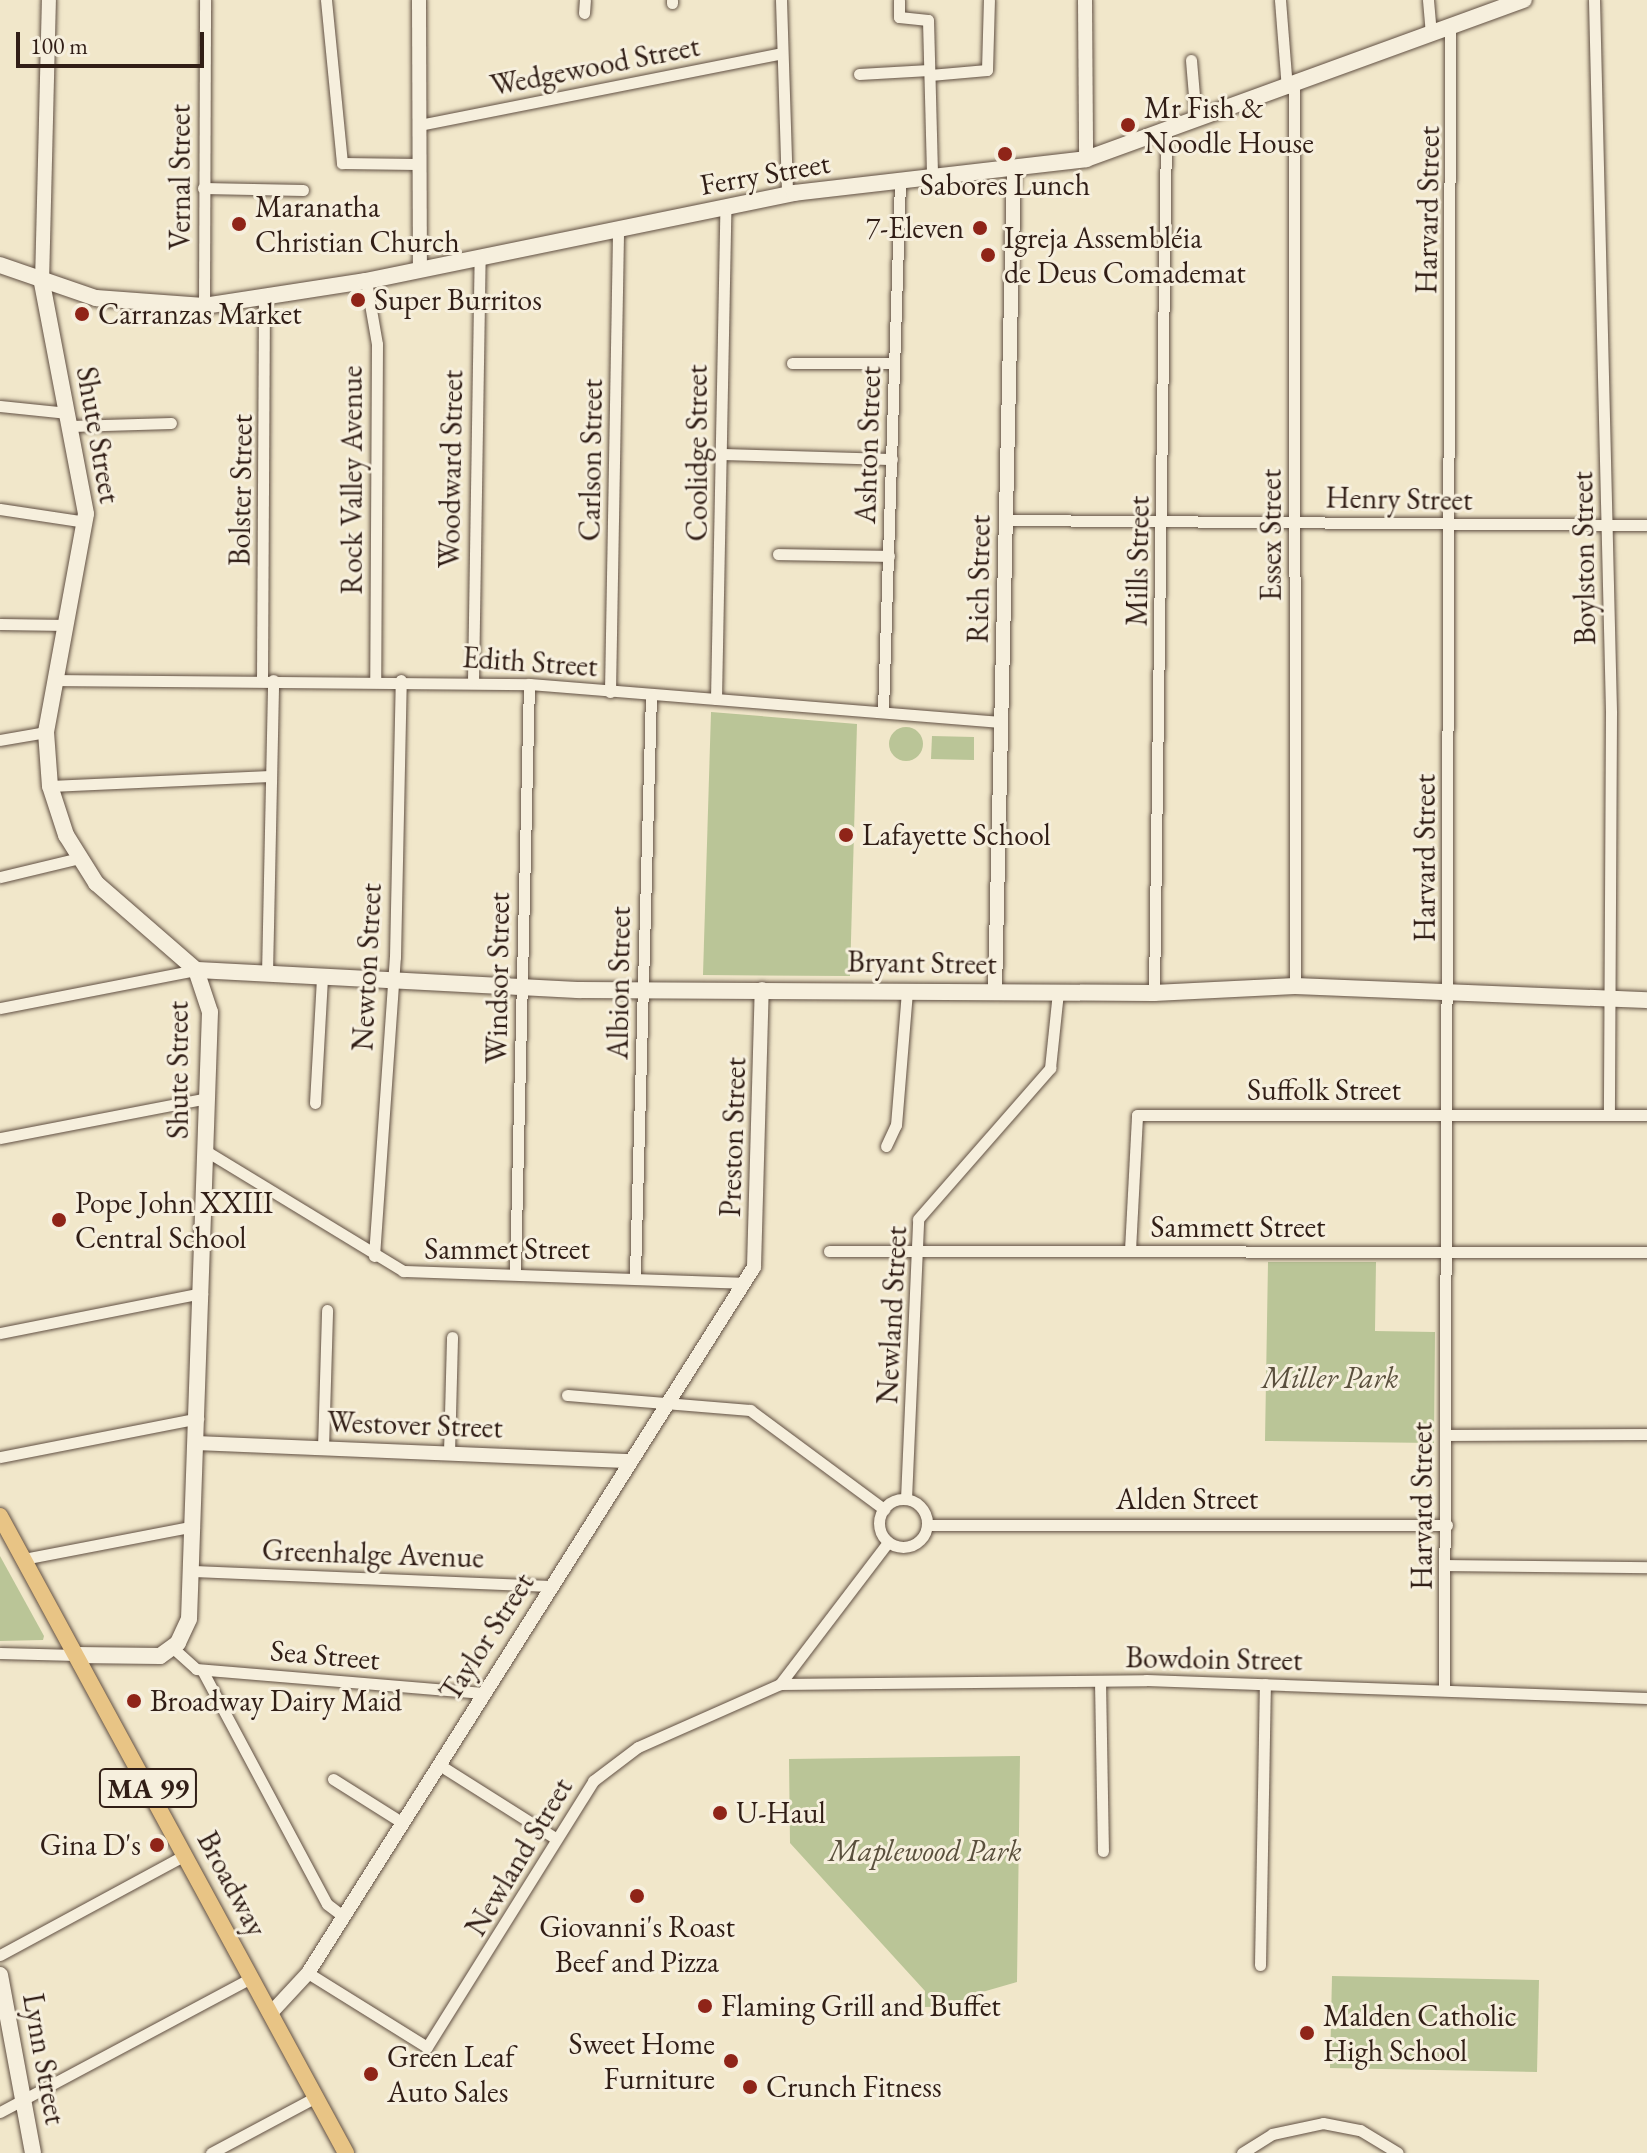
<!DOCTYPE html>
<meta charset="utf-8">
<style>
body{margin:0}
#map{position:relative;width:1647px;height:2153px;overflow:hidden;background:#f1e7ca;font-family:"EB Garamond",serif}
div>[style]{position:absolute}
.green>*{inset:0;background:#bac597}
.round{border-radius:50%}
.roads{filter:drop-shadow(0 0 2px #615043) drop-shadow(0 0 2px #615043)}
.minor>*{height:11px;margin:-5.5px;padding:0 5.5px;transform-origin:5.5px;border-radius:5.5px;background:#f6efdd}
.minor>.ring{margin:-5.5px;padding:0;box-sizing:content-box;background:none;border:11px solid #f6efdd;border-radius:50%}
.tertiary>*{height:14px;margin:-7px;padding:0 7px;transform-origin:7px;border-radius:7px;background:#f6efdd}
.secondary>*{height:16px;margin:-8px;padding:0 8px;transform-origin:8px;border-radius:8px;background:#f6efdd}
.primary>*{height:16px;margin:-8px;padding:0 8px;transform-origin:8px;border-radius:8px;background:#e8c485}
.dots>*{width:22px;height:22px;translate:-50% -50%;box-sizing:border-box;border:4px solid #f6efdd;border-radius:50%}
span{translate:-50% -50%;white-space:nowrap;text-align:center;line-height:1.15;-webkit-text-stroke:6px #f6efdd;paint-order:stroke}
.shield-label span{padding:2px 6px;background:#f6efdd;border:2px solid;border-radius:6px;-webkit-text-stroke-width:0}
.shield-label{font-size:28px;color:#311e16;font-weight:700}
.street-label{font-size:30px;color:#311e16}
.poi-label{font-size:30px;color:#311e16}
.left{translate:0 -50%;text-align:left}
.right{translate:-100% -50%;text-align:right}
.park-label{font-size:30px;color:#5a503d;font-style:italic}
.scale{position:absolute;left:16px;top:32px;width:188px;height:36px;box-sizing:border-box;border:4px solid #311e16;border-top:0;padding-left:10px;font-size:24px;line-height:28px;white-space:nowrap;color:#311e16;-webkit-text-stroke:6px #f6efdd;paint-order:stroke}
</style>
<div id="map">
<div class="green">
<div style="clip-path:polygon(711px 712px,857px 724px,850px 976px,703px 975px)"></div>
<div class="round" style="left:889px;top:727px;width:34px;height:34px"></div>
<div style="clip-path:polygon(932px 736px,974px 737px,974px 760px,931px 759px)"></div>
<div style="clip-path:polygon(1268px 1262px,1376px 1262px,1375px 1331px,1435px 1332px,1434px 1443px,1265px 1441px)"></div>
<div style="clip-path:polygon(0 1556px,44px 1636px,43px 1640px,0 1641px)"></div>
<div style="clip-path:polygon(1020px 1756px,1017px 1982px,972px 1995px,971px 2006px,925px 2007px,925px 1991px,790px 1843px,789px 1759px)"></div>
<div style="clip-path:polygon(1332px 1976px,1539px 1980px,1537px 2072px,1330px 2068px)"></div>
</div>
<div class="roads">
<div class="minor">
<div style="left:326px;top:0;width:164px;rotate:84.4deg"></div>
<div style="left:342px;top:163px;width:75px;rotate:0.8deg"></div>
<div style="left:672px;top:0;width:3px;rotate:90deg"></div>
<div style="left:781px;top:0;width:195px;rotate:88.2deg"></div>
<div style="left:899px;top:0;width:17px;rotate:90deg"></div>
<div style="left:899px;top:17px;width:29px;rotate:6deg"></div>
<div style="left:928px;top:20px;width:158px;rotate:88.5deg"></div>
<div style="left:1280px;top:0;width:88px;rotate:85.5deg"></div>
<div style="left:1428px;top:0;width:34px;rotate:85deg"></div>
<div style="left:1594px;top:0;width:713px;rotate:88.63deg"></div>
<div style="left:1611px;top:713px;width:402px;rotate:90.3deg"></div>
<div style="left:584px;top:13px;width:13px;rotate:-86deg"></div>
<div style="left:1191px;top:60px;width:60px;rotate:85.2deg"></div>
<div style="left:859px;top:74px;width:70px;rotate:-3.3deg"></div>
<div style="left:930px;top:75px;width:57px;rotate:-5deg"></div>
<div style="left:987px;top:70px;width:70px;rotate:-88.4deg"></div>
<div style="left:1294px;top:85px;width:901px;rotate:89.94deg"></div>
<div style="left:419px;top:125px;width:369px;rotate:-11.2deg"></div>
<div style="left:203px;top:188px;width:100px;rotate:1.1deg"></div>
<div style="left:366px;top:281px;width:64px;rotate:80.1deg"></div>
<div style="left:377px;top:344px;width:336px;rotate:90.3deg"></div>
<div style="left:204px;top:306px;width:306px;rotate:-89.8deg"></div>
<div style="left:792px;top:363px;width:102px"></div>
<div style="left:0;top:406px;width:68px;rotate:5.9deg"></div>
<div style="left:71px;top:426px;width:100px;rotate:-1.7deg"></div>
<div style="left:720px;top:454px;width:172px;rotate:1.7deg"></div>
<div style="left:0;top:509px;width:87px;rotate:8.6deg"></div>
<div style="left:1006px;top:520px;width:641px;rotate:0.45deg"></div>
<div style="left:778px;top:554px;width:111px;rotate:1deg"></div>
<div style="left:0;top:624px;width:67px;rotate:0.9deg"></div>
<div style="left:54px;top:680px;width:475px;rotate:0.5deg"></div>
<div style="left:529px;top:684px;width:474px;rotate:4.6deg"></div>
<div style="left:262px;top:680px;width:380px;rotate:-89.7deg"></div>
<div style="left:473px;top:682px;width:424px;rotate:-89.1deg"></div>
<div style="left:610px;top:692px;width:462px;rotate:-89deg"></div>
<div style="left:716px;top:699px;width:491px;rotate:-88.9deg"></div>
<div style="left:883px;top:711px;width:530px;rotate:-88.16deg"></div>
<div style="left:0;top:740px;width:47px;rotate:-9.9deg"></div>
<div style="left:50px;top:786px;width:220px;rotate:-2.6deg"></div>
<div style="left:0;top:877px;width:81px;rotate:-13.5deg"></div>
<div style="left:267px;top:974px;width:294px;rotate:-88.8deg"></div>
<div style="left:1154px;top:993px;width:862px;rotate:-89.2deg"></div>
<div style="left:0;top:1008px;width:200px;rotate:-11deg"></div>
<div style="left:315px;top:1103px;width:125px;rotate:-86.8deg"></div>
<div style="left:0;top:1138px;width:212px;rotate:-10.9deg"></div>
<div style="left:886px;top:1146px;width:23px;rotate:-65deg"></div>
<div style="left:896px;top:1125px;width:135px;rotate:-85.3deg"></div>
<div style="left:206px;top:1151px;width:231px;rotate:31.3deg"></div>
<div style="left:403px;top:1271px;width:340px;rotate:2deg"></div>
<div style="left:1130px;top:1250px;width:135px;rotate:-87deg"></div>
<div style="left:1137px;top:1115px;width:510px"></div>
<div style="left:829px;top:1251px;width:818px;rotate:0.07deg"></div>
<div style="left:374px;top:1256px;width:300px;rotate:-86deg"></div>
<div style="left:395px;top:957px;width:277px;rotate:-88.8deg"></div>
<div style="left:515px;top:1273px;width:589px;rotate:-88.64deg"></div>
<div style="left:635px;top:1274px;width:580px;rotate:-88.42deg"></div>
<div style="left:0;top:1333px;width:206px;rotate:-11.2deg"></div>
<div style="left:567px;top:1395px;width:184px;rotate:4.7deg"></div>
<div style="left:750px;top:1410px;width:167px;rotate:36.5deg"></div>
<div style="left:1447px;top:1435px;width:200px;rotate:-0.3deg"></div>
<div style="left:323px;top:1448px;width:138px;rotate:-88.3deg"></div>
<div style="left:449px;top:1453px;width:116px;rotate:-88.5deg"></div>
<div style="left:0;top:1457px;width:202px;rotate:-11.1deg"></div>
<div style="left:906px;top:1499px;width:280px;rotate:-87.5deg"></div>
<div style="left:918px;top:1219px;width:201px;rotate:-48.8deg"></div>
<div style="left:1050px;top:1068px;width:76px;rotate:-84deg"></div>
<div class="ring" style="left:879px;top:1499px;width:37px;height:37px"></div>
<div style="left:927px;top:1525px;width:520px"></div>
<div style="left:23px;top:1559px;width:174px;rotate:-10.9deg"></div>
<div style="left:1446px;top:1565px;width:201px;rotate:0.6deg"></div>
<div style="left:193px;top:1571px;width:358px;rotate:2.4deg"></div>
<div style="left:173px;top:1648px;width:31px;rotate:42deg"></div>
<div style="left:196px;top:1669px;width:285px;rotate:4.8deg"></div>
<div style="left:0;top:1653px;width:76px;rotate:1.5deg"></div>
<div style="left:202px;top:1670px;width:265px;rotate:61.9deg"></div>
<div style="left:327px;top:1904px;width:20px;rotate:37deg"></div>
<div style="left:1100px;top:1681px;width:170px;rotate:89deg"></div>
<div style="left:780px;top:1684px;width:366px;rotate:-0.6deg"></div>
<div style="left:1146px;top:1680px;width:501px;rotate:2.06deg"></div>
<div style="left:1444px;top:1690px;width:1663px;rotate:-89.79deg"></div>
<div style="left:438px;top:1764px;width:138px;rotate:32.3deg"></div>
<div style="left:333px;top:1779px;width:83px;rotate:32.2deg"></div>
<div style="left:0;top:1955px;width:210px;rotate:-28.4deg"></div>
<div style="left:1260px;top:1965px;width:281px;rotate:-89deg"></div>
<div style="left:308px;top:1973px;width:140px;rotate:31.9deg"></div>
<div style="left:427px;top:2047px;width:314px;rotate:-58deg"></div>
<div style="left:593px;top:1781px;width:56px;rotate:-37.1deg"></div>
<div style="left:638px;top:1747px;width:155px;rotate:-23.9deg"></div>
<div style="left:780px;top:1684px;width:178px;rotate:-52.7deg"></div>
<div style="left:0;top:2112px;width:285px;rotate:-28.1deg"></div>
<div style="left:211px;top:2153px;width:119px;rotate:-28.1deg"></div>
<div style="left:1242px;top:2153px;width:36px;rotate:-32deg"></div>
<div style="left:1272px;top:2134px;width:52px;rotate:-12.2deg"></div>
<div style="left:1323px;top:2123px;width:38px;rotate:11deg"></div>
<div style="left:1360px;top:2130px;width:44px;rotate:31.2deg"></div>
</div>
<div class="tertiary">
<div style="left:419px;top:0;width:270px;rotate:89.8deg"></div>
<div style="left:1085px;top:0;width:159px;rotate:89.6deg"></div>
<div style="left:42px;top:283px;width:283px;rotate:-88.6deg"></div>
<div style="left:995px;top:991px;width:823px;rotate:-88.68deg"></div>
<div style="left:197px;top:1443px;width:434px;rotate:2.4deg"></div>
<div style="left:270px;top:2014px;width:56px;rotate:-47.2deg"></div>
<div style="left:308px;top:1973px;width:835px;rotate:-57.72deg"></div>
<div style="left:754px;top:1267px;width:278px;rotate:-88.4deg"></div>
</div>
<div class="secondary">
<div style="left:0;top:265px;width:102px;rotate:19deg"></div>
<div style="left:96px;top:298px;width:108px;rotate:4.2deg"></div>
<div style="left:204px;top:306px;width:164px;rotate:-8.8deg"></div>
<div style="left:366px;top:281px;width:437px;rotate:-11.6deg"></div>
<div style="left:794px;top:193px;width:294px;rotate:-6.6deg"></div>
<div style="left:1086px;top:159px;width:466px;rotate:-20deg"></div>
<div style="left:42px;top:283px;width:235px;rotate:79.2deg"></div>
<div style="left:86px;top:514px;width:222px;rotate:100.4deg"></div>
<div style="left:46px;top:732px;width:54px;rotate:85.8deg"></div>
<div style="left:50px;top:786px;width:52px;rotate:71.9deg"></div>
<div style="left:66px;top:835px;width:57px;rotate:58deg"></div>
<div style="left:96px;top:883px;width:133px;rotate:41deg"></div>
<div style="left:196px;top:970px;width:44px;rotate:71.6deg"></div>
<div style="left:210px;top:1012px;width:607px;rotate:91.98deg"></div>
<div style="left:189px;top:1619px;width:26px;rotate:115deg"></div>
<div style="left:178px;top:1643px;width:22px;rotate:144deg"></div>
<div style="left:160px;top:1656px;width:84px;rotate:-179.3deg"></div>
<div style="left:196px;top:970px;width:383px;rotate:3deg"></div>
<div style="left:578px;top:990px;width:576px;rotate:0.3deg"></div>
<div style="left:1154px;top:993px;width:141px;rotate:-2.8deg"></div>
<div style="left:1295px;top:986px;width:352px;rotate:2.3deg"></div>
<div style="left:0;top:1975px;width:181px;rotate:79.5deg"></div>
</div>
<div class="primary">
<div style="left:0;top:1516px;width:725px;rotate:61.49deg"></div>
</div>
</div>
<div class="dots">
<div style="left:1128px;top:125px;background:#8f2418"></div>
<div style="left:1005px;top:154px;background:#8f2418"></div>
<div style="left:239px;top:224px;background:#8f2418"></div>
<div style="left:980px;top:228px;background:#8f2418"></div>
<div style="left:988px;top:255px;background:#8f2418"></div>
<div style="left:358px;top:300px;background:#8f2418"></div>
<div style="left:82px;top:314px;background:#8f2418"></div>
<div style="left:846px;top:835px;background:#8f2418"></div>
<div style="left:59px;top:1220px;background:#8f2418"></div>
<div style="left:134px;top:1701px;background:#8f2418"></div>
<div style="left:720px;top:1813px;background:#8f2418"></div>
<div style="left:157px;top:1845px;background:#8f2418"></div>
<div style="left:637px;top:1896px;background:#8f2418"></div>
<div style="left:705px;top:2006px;background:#8f2418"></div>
<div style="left:1307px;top:2033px;background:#8f2418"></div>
<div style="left:731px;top:2061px;background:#8f2418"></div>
<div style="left:371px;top:2074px;background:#8f2418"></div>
<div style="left:750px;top:2087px;background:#8f2418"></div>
</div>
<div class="shield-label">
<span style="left:148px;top:1788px">MA 99</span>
</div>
<div class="street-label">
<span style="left:595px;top:66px;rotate:-11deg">Wedgewood Street</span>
<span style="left:765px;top:174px;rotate:-10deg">Ferry Street</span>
<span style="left:180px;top:177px;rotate:-90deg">Vernal Street</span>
<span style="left:1428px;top:210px;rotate:-89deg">Harvard Street</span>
<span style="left:98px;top:435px;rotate:80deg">Shute Street</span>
<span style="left:868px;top:445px;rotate:-88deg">Ashton Street</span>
<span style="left:697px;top:453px;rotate:-90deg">Coolidge Street</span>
<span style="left:591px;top:460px;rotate:-89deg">Carlson Street</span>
<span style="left:451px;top:469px;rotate:-89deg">Woodward Street</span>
<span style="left:352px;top:480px;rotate:-90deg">Rock Valley Avenue</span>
<span style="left:241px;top:490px;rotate:-89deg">Bolster Street</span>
<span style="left:1399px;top:499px;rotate:1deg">Henry Street</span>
<span style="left:1271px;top:535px;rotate:-90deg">Essex Street</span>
<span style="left:1584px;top:558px;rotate:-91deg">Boylston Street</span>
<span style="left:1138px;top:561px;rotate:-89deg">Mills Street</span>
<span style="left:979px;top:579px;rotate:-89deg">Rich Street</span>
<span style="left:530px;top:662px;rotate:4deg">Edith Street</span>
<span style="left:1425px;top:858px;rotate:-90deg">Harvard Street</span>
<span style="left:922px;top:963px;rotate:1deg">Bryant Street</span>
<span style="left:367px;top:967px;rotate:-87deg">Newton Street</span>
<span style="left:498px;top:978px;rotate:-89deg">Windsor Street</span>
<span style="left:619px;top:983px;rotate:-89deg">Albion Street</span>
<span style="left:178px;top:1070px;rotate:-90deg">Shute Street</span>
<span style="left:1324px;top:1090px">Suffolk Street</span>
<span style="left:733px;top:1137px;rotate:-88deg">Preston Street</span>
<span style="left:1238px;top:1227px">Sammett Street</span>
<span style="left:507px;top:1249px">Sammet Street</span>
<span style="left:892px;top:1315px;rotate:-87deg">Newland Street</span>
<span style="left:415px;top:1425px;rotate:2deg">Westover Street</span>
<span style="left:1187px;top:1499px">Alden Street</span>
<span style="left:1422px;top:1506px;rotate:-90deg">Harvard Street</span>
<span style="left:373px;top:1554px;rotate:2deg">Greenhalge Avenue</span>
<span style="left:487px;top:1637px;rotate:-57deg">Taylor Street</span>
<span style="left:325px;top:1655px;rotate:5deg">Sea Street</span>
<span style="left:1214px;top:1659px;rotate:1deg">Bowdoin Street</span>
<span style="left:519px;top:1857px;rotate:-59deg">Newland Street</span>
<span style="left:232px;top:1884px;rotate:62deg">Broadway</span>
<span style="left:44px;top:2059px;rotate:80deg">Lynn Street</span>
</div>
<div class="poi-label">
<span class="left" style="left:1144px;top:125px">Mr Fish &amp;<br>Noodle House</span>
<span style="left:1005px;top:185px">Sabores Lunch</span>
<span class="left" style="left:255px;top:224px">Maranatha<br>Christian Church</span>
<span class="right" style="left:964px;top:228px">7-Eleven</span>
<span class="left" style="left:1004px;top:255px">Igreja Assembléia<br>de Deus Comademat</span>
<span class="left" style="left:374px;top:300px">Super Burritos</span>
<span class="left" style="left:98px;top:314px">Carranzas Market</span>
<span class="left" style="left:862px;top:835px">Lafayette School</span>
<span class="left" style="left:75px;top:1220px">Pope John XXIII<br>Central School</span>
<span class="left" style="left:150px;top:1701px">Broadway Dairy Maid</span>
<span class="left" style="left:736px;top:1813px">U-Haul</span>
<span class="right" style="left:141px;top:1845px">Gina D's</span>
<span style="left:637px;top:1944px">Giovanni's Roast<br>Beef and Pizza</span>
<span class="left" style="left:721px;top:2006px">Flaming Grill and Buffet</span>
<span class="left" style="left:1323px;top:2033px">Malden Catholic<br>High School</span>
<span class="right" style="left:715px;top:2061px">Sweet Home<br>Furniture</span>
<span class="left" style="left:387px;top:2074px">Green Leaf<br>Auto Sales</span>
<span class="left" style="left:766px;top:2087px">Crunch Fitness</span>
</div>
<div class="park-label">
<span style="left:1330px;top:1378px">Miller Park</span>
<span style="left:925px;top:1851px">Maplewood Park</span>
</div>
<div class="scale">100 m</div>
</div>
